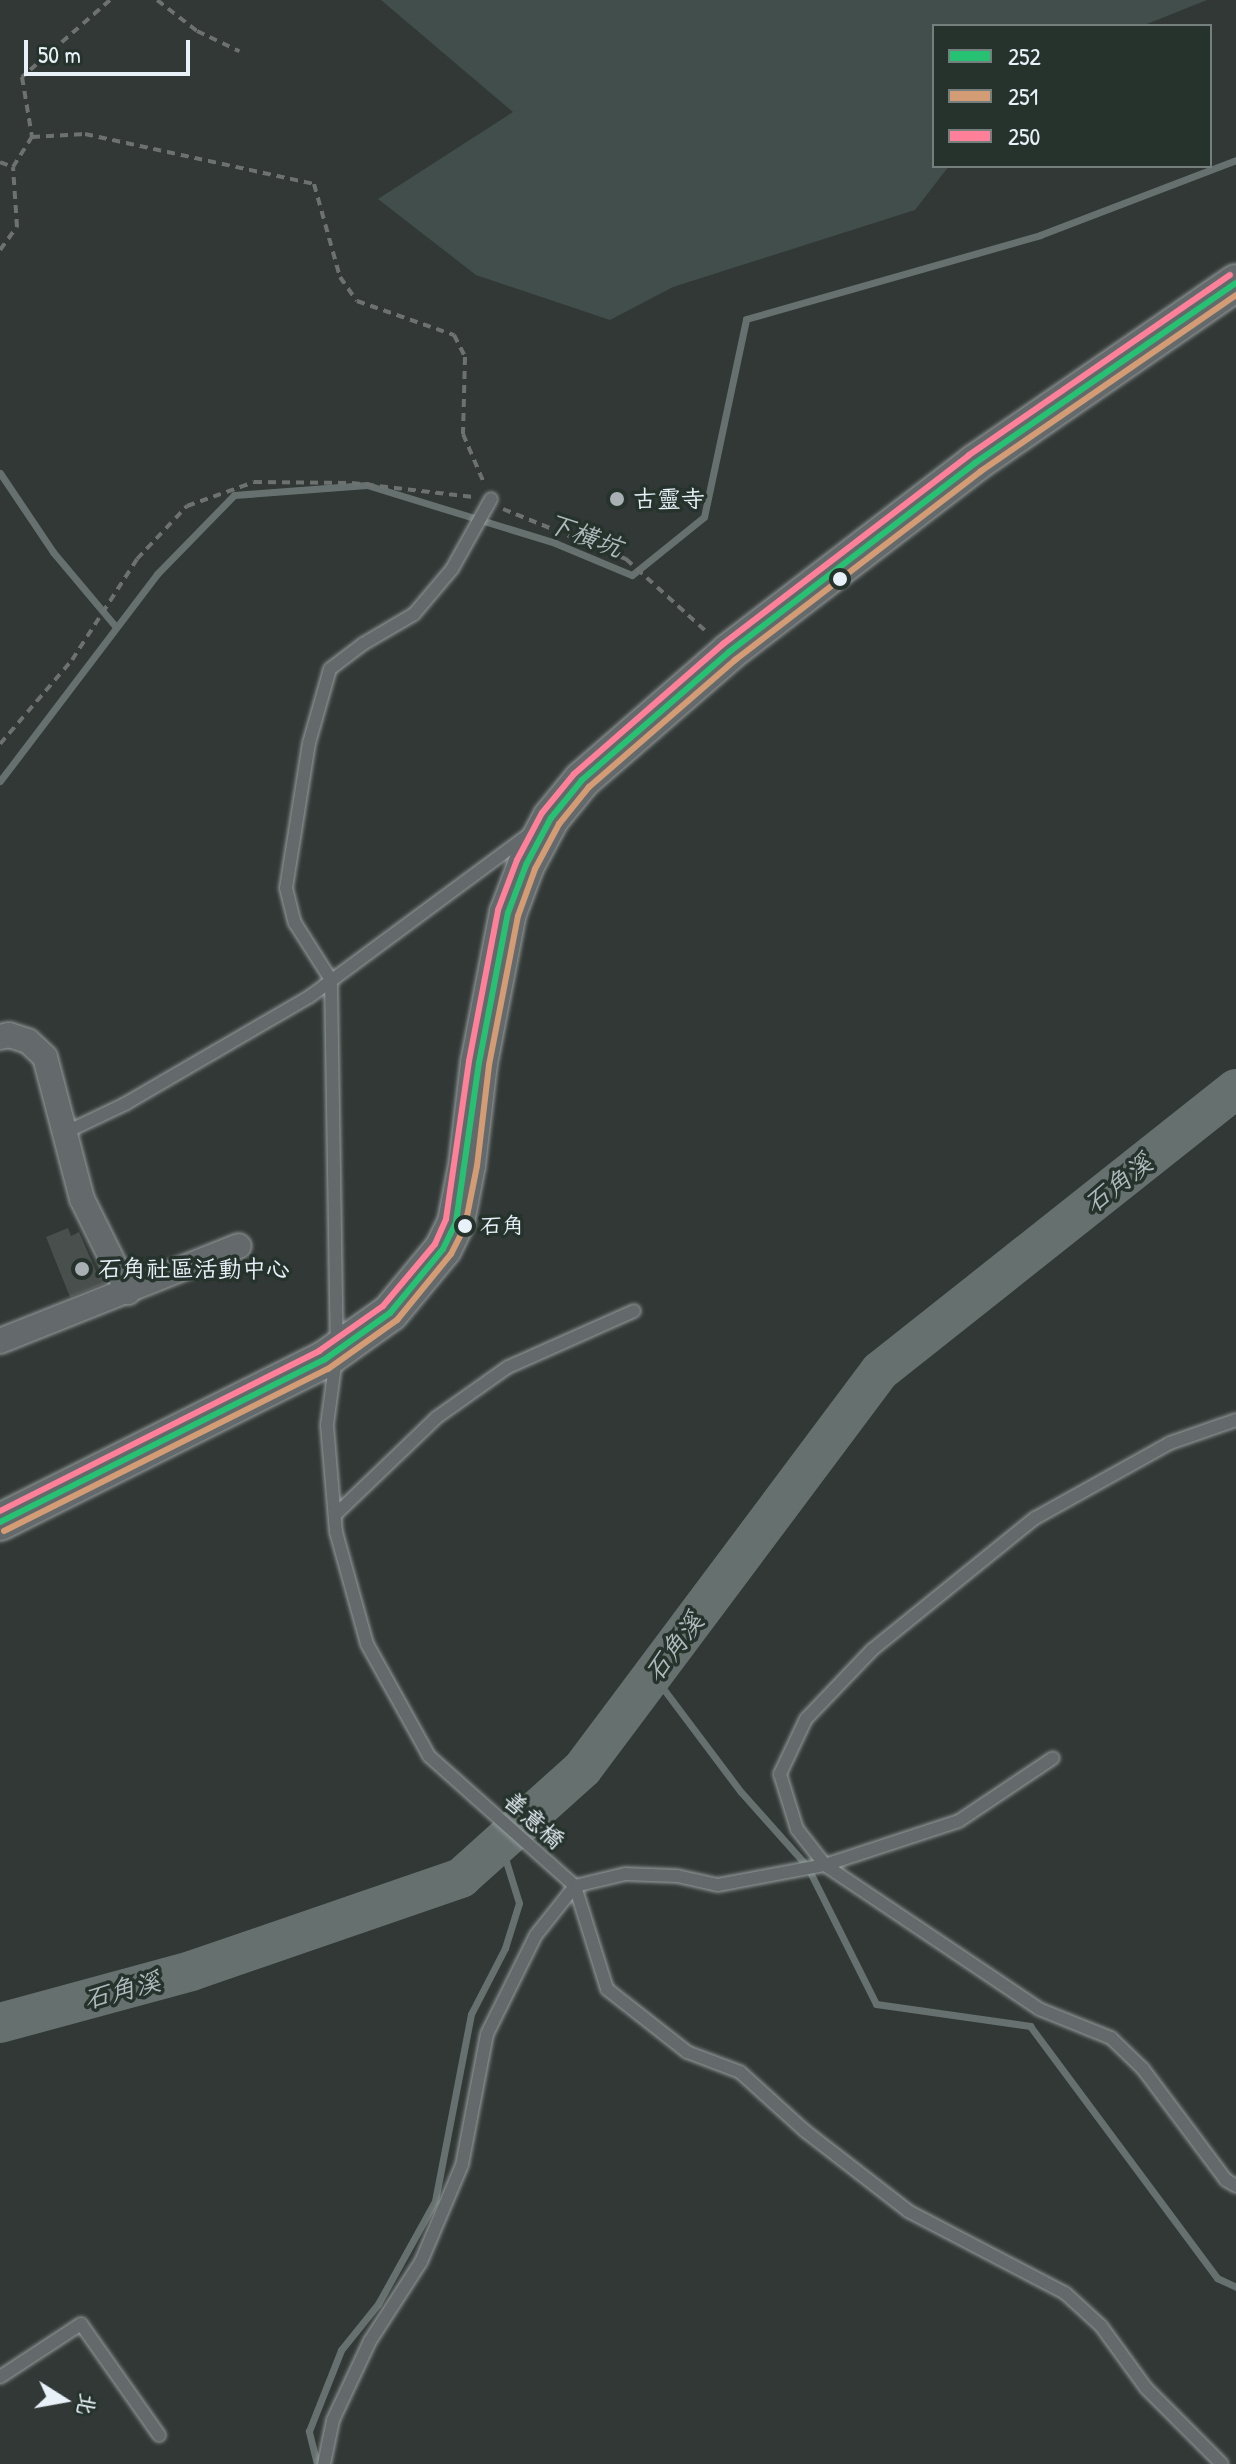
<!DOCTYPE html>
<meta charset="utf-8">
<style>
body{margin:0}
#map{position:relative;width:1236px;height:2464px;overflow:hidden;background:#313835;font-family:"Patrick Hand","LXGW WenKai TC",sans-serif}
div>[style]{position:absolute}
.green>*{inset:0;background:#424e4b}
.stream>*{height:7px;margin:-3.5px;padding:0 3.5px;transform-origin:3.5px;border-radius:3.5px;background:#66716f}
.river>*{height:40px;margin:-20px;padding:0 20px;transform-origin:20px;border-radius:20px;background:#66716f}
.building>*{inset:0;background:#494f4d}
.path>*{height:4px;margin-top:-2px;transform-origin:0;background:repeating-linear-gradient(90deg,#6d7170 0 8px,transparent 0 14px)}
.roads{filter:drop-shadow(0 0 2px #989d9e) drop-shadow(0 0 2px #989d9e)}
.lane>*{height:12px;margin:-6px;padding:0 6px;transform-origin:6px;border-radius:6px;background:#646a6b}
.street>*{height:24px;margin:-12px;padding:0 12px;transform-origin:12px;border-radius:12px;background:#646a6b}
.secondary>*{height:36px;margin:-18px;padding:0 18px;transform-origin:18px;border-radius:18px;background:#646a6b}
.bus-1>*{height:6px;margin:-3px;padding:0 3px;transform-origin:3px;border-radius:3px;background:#26c172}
.bus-2>*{height:6px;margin:-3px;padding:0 3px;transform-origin:3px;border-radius:3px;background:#d39c74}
.bus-3>*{height:6px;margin:-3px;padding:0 3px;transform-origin:3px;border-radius:3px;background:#ff8098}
.dots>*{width:22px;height:22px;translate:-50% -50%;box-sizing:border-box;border:4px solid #26332d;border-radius:50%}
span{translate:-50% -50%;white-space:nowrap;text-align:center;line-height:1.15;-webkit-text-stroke:7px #26332d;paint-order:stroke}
.bus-label{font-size:22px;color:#e8f1f8}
.left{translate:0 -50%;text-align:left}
.poi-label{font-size:24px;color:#e8f1f8}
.street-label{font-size:24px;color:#e8f1f8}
.water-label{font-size:26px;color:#b0babd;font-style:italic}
.legend{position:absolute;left:932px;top:24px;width:280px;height:144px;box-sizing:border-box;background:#26332d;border:2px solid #747f7e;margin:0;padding:10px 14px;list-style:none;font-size:24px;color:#e8f1f8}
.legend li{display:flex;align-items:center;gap:16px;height:40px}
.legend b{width:40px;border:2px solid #747f7e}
.north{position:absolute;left:24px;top:2360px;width:80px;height:80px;-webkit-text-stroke:6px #26332d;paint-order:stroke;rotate:101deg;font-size:22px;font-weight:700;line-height:32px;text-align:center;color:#e8f1f8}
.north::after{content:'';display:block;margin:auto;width:28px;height:36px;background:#e8f1f8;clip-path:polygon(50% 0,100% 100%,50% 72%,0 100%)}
.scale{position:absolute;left:24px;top:40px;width:166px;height:36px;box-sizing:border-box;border:4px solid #e8f1f8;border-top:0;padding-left:10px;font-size:24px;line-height:28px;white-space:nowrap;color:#e8f1f8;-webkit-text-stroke:6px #26332d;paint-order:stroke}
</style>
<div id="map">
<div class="green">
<div style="clip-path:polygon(381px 0,1207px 0,1142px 26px,934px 26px,934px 166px,949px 166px,915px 210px,673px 287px,610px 320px,476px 275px,378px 199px,513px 112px)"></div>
</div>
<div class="stream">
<div style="left:0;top:473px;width:95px;rotate:56.1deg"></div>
<div style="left:53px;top:552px;width:98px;rotate:50deg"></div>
<div style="left:0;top:781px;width:260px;rotate:-52.8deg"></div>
<div style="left:157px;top:574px;width:110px;rotate:-45.7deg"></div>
<div style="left:234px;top:495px;width:133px;rotate:-4.3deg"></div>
<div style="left:367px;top:485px;width:197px;rotate:17.1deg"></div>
<div style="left:555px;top:543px;width:83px;rotate:22.6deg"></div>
<div style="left:632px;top:575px;width:92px;rotate:-38.9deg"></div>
<div style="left:704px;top:517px;width:202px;rotate:-78deg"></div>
<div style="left:746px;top:319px;width:306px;rotate:-15.9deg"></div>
<div style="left:1040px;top:235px;width:210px;rotate:-20.9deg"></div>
<div style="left:653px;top:1675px;width:146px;rotate:53.1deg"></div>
<div style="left:741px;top:1792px;width:99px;rotate:48.3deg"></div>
<div style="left:807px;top:1866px;width:154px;rotate:63.4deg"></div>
<div style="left:876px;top:2004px;width:156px;rotate:8.1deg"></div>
<div style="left:1030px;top:2026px;width:314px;rotate:53.4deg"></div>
<div style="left:1217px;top:2278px;width:21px;rotate:25deg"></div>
<div style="left:317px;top:2464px;width:34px;rotate:-104deg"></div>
<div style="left:309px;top:2431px;width:87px;rotate:-68.4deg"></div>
<div style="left:341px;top:2350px;width:59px;rotate:-51.2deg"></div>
<div style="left:378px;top:2304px;width:118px;rotate:-61deg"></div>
<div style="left:435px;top:2201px;width:190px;rotate:-79.1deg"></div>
<div style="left:471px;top:2014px;width:74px;rotate:-62.7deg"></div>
<div style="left:505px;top:1948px;width:47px;rotate:-72.7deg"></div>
<div style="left:519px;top:1903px;width:64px;rotate:-107.3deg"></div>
</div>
<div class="river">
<div style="left:0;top:2023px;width:198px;rotate:-15.2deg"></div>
<div style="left:191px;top:1971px;width:286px;rotate:-19deg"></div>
<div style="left:461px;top:1878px;width:164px;rotate:-42deg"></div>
<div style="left:583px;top:1768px;width:496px;rotate:-53.2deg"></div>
<div style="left:880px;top:1371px;width:454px;rotate:-38.4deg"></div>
</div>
<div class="building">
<div style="clip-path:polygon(68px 1228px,71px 1236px,79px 1232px,98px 1276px,103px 1274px,106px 1283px,70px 1297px,46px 1237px)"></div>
</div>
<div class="path">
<div style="left:110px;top:0;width:117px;rotate:138.8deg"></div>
<div style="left:22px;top:77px;width:61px;rotate:80.5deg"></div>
<div style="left:32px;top:137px;width:53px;rotate:-3.2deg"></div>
<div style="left:85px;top:134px;width:234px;rotate:12.3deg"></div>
<div style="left:314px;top:184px;width:97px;rotate:74.4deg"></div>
<div style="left:340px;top:277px;width:29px;rotate:55deg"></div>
<div style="left:357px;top:301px;width:103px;rotate:19.3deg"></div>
<div style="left:454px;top:335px;width:25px;rotate:63deg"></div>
<div style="left:465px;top:357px;width:77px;rotate:91.5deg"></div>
<div style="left:463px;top:434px;width:53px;rotate:66.8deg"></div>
<div style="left:157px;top:0;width:51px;rotate:37.8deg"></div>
<div style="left:197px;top:31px;width:47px;rotate:25.5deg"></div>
<div style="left:0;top:162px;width:14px;rotate:21deg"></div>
<div style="left:0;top:250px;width:29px;rotate:-54deg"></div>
<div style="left:17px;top:227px;width:60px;rotate:-93.8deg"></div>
<div style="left:13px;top:167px;width:36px;rotate:-58deg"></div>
<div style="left:503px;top:509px;width:133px;rotate:22.1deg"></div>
<div style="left:626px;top:559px;width:110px;rotate:42.1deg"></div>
<div style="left:0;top:744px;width:111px;rotate:-49.4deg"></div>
<div style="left:72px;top:660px;width:120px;rotate:-57.2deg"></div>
<div style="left:137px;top:559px;width:73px;rotate:-46.7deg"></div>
<div style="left:187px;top:506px;width:71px;rotate:-19.7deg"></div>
<div style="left:254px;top:482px;width:98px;rotate:0.6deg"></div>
<div style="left:352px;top:483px;width:122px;rotate:6.6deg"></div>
</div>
<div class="roads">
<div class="lane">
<div style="left:491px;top:499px;width:80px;rotate:119.1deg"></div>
<div style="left:452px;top:569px;width:59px;rotate:130.2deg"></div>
<div style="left:414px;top:614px;width:59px;rotate:149.5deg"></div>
<div style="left:363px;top:644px;width:41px;rotate:142.9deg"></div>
<div style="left:330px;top:669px;width:77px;rotate:105.8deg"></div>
<div style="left:309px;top:743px;width:147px;rotate:99deg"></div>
<div style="left:286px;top:888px;width:36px;rotate:76deg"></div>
<div style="left:295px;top:923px;width:67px;rotate:57.7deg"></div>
<div style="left:331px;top:980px;width:371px;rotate:89.1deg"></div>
<div style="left:337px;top:1351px;width:75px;rotate:97.7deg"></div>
<div style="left:327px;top:1425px;width:107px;rotate:85.2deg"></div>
<div style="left:336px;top:1532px;width:116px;rotate:74.5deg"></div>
<div style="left:367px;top:1644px;width:128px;rotate:61deg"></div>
<div style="left:429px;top:1756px;width:195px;rotate:41.7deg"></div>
<div style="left:575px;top:1886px;width:108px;rotate:72.7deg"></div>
<div style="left:607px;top:1989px;width:102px;rotate:38.2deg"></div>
<div style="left:687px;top:2052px;width:57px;rotate:20.7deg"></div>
<div style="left:740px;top:2072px;width:88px;rotate:42.2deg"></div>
<div style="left:805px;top:2131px;width:130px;rotate:37.8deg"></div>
<div style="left:908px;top:2211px;width:177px;rotate:27.6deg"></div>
<div style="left:1065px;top:2293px;width:49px;rotate:42.5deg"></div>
<div style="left:1101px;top:2326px;width:77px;rotate:54deg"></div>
<div style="left:1146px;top:2388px;width:107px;rotate:45deg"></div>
<div style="left:64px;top:1133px;width:68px;rotate:-25.4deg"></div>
<div style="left:125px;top:1104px;width:213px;rotate:-30.2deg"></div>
<div style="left:309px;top:997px;width:274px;rotate:-36.5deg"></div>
<div style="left:1236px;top:1420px;width:70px;rotate:160.8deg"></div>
<div style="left:1170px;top:1443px;width:154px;rotate:150.9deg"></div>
<div style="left:1035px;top:1518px;width:210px;rotate:141deg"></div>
<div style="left:872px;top:1650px;width:95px;rotate:133.7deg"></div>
<div style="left:806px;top:1719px;width:61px;rotate:115.3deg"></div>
<div style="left:780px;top:1774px;width:58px;rotate:72.8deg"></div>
<div style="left:797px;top:1829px;width:46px;rotate:52.1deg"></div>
<div style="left:825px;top:1865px;width:258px;rotate:33.9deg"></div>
<div style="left:1039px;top:2009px;width:78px;rotate:21.9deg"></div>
<div style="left:1111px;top:2038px;width:45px;rotate:44.1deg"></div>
<div style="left:1143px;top:2069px;width:139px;rotate:53.2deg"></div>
<div style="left:1226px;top:2180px;width:12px;rotate:31deg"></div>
<div style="left:335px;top:1515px;width:140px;rotate:-43.8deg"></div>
<div style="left:436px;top:1418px;width:88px;rotate:-35.3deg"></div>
<div style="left:508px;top:1367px;width:138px;rotate:-24deg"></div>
<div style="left:0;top:2377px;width:97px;rotate:-33.2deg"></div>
<div style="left:81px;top:2324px;width:136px;rotate:54.9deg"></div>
<div style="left:324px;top:2464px;width:45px;rotate:-78.4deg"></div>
<div style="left:333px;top:2420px;width:87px;rotate:-64.9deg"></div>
<div style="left:370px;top:2341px;width:94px;rotate:-57.2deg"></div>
<div style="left:421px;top:2262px;width:105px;rotate:-67.1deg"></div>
<div style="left:462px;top:2165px;width:133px;rotate:-79.2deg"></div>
<div style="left:487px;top:2034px;width:110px;rotate:-63.7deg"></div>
<div style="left:536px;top:1935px;width:63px;rotate:-51.5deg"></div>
<div style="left:575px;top:1886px;width:51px;rotate:-13.5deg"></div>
<div style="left:625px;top:1874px;width:52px;rotate:2.2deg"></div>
<div style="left:677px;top:1876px;width:42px;rotate:12.4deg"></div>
<div style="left:718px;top:1885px;width:109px;rotate:-10.6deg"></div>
<div style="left:825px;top:1865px;width:141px;rotate:-18.2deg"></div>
<div style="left:959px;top:1821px;width:113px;rotate:-33.8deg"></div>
</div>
<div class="street">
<div style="left:0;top:1037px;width:9px;rotate:-13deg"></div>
<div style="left:9px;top:1035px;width:20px;rotate:18deg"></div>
<div style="left:28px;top:1041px;width:23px;rotate:43deg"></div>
<div style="left:45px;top:1057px;width:147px;rotate:75.4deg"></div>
<div style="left:82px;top:1199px;width:104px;rotate:63.7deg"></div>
<div style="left:0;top:1341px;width:257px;rotate:-21.7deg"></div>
</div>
<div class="secondary">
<div style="left:0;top:1522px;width:362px;rotate:-26.6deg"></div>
<div style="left:324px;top:1360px;width:81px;rotate:-35.5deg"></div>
<div style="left:390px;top:1313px;width:83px;rotate:-50.4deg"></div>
<div style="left:443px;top:1249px;width:30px;rotate:-64deg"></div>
<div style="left:456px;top:1222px;width:58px;rotate:-79.1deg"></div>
<div style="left:467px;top:1165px;width:103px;rotate:-83.3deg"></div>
<div style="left:479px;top:1063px;width:153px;rotate:-79.1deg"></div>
<div style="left:508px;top:913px;width:51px;rotate:-69.4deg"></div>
<div style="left:526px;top:865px;width:53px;rotate:-62deg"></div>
<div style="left:551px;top:818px;width:49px;rotate:-50.8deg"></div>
<div style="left:582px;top:780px;width:195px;rotate:-41deg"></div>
<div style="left:729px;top:652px;width:310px;rotate:-37.5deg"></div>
<div style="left:975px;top:463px;width:317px;rotate:-34.6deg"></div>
</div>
</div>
<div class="bus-1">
<div style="left:0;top:1522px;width:362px;rotate:-26.6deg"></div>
<div style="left:324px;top:1360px;width:81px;rotate:-35.5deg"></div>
<div style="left:390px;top:1313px;width:83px;rotate:-50.4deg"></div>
<div style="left:443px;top:1249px;width:30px;rotate:-64deg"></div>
<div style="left:456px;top:1222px;width:161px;rotate:-81.8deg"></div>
<div style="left:479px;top:1063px;width:153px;rotate:-79.1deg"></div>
<div style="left:508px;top:913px;width:51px;rotate:-69.4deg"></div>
<div style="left:526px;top:865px;width:53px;rotate:-62deg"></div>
<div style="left:551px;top:818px;width:49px;rotate:-50.8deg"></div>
<div style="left:582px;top:780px;width:195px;rotate:-41deg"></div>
<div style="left:729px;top:652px;width:310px;rotate:-37.5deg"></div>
<div style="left:975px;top:463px;width:317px;rotate:-34.6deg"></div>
</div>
<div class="bus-2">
<div style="left:4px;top:1531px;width:362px;rotate:-26.6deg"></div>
<div style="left:328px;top:1369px;width:85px;rotate:-35.4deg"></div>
<div style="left:397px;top:1320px;width:85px;rotate:-50.7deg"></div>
<div style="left:451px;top:1254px;width:31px;rotate:-63deg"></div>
<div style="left:465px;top:1226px;width:61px;rotate:-78.7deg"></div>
<div style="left:477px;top:1166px;width:102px;rotate:-83.2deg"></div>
<div style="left:489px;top:1065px;width:152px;rotate:-79deg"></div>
<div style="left:518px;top:916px;width:50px;rotate:-70.1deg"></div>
<div style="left:535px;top:869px;width:51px;rotate:-61.9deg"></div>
<div style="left:559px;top:824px;width:48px;rotate:-51deg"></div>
<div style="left:589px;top:787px;width:194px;rotate:-41deg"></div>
<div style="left:735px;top:660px;width:310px;rotate:-37.5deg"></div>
<div style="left:981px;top:471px;width:310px;rotate:-34.6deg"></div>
</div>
<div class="bus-3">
<div style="left:0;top:1511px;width:357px;rotate:-26.6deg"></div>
<div style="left:319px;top:1351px;width:78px;rotate:-35.1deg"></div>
<div style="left:383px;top:1306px;width:81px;rotate:-50deg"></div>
<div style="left:435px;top:1244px;width:27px;rotate:-66deg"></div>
<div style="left:446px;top:1219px;width:160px;rotate:-81.7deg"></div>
<div style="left:469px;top:1061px;width:154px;rotate:-79.1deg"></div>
<div style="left:498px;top:910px;width:53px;rotate:-69.2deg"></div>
<div style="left:517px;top:860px;width:53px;rotate:-62deg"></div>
<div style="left:542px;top:813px;width:50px;rotate:-50.6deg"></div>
<div style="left:574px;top:774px;width:198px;rotate:-41.1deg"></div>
<div style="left:723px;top:644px;width:310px;rotate:-37.5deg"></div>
<div style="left:969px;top:455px;width:317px;rotate:-34.6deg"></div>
</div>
<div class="dots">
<div style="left:617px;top:499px;background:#a8b0b4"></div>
<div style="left:840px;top:579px;background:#e8f1f8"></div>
<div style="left:465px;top:1226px;background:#e8f1f8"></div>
<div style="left:82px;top:1269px;background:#a8b0b4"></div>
</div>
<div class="bus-label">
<span class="left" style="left:480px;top:1226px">石角</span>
</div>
<div class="poi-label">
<span class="left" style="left:633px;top:499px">古靈寺</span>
<span class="left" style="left:98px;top:1269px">石角社區活動中心</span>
</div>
<div class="street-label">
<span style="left:534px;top:1820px;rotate:42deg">善意橋</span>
</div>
<div class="water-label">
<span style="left:585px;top:535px;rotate:21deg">下橫坑</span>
<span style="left:1118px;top:1183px;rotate:-38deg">石角溪</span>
<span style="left:674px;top:1647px;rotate:-53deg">石角溪</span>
<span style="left:122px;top:1990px;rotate:-15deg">石角溪</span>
</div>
<ul class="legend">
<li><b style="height:10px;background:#26c172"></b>252</li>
<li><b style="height:10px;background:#d39c74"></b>251</li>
<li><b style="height:10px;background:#ff8098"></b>250</li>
</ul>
<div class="north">北</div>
<div class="scale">50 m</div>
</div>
